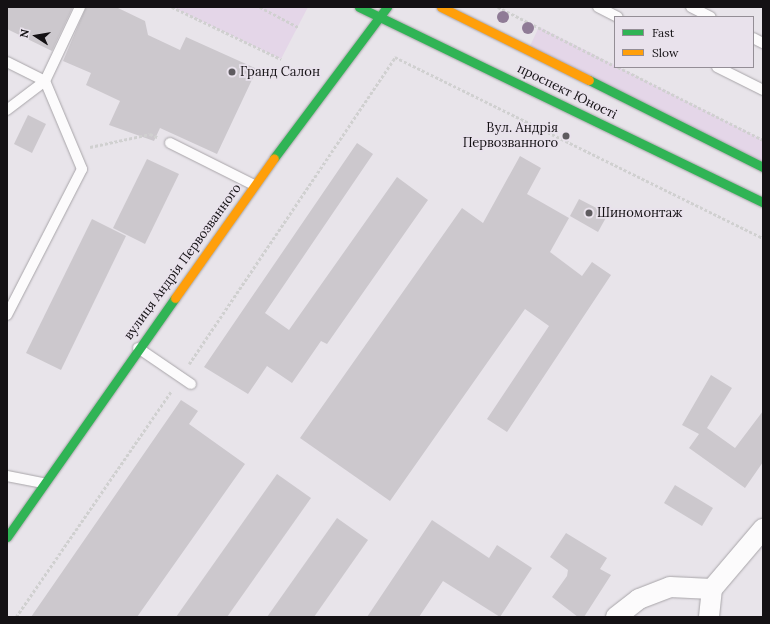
<!DOCTYPE html>
<meta charset="utf-8">
<style>
body{margin:0}
#map{position:relative;width:770px;height:624px;overflow:hidden;background:#e8e4ea;font-family:Lora,serif}
div>[style]{position:absolute}
.green>*{inset:0;background:#e4d6e8}
.building>*{inset:0;background:#ccc8cd}
.path>*{height:2.5px;margin-top:-1.25px;transform-origin:0;background:repeating-linear-gradient(90deg,#d0d0d0 0 3px,transparent 0 5px)}
.roads{filter:drop-shadow(0 0 1px #a8a5a9) drop-shadow(0 0 1px #a8a5a9)}
.lane>*{height:10px;margin:-5px;padding:0 5px;transform-origin:5px;border-radius:5px;background:#fcfbfc}
.street>*{height:20px;margin:-10px;padding:0 10px;transform-origin:10px;border-radius:10px;background:#fcfbfc}
.fast>*{height:9px;margin:-4.5px;padding:0 4.5px;transform-origin:4.5px;border-radius:4.5px;background:#30b455}
.slow>*{height:9px;margin:-4.5px;padding:0 4.5px;transform-origin:4.5px;border-radius:4.5px;background:#ff9f0a}
.trees>*{width:12px;height:12px;margin:-6px;border-radius:50%;background:#8f7b96}
.dots>*{width:11px;height:11px;translate:-50% -50%;box-sizing:border-box;border:2px solid #e9e2ec;border-radius:50%}
span{translate:-50% -50%;white-space:nowrap;text-align:center;line-height:1.15;-webkit-text-stroke:3.5px #e9e2ec;paint-order:stroke}
.poi-label{font-size:13px;color:#141114}
.left{translate:0 -50%;text-align:left}
.right{translate:-100% -50%;text-align:right}
.street-label{font-size:13px;color:#141114}
.frame{position:absolute;inset:0;border:8px solid #141114;pointer-events:none}
.legend{position:absolute;left:614px;top:16px;width:140px;height:52px;box-sizing:border-box;background:#e9e2ec;border:1px solid #948e96;margin:0;padding:5px 7px;list-style:none;font-size:12px;color:#141114}
.legend li{display:flex;align-items:center;gap:8px;height:20px}
.legend b{width:20px;border:1px solid #948e96}
.north{position:absolute;left:16px;top:16px;width:40px;height:40px;-webkit-text-stroke:3px #e9e2ec;paint-order:stroke;rotate:282deg;font-size:11px;font-weight:700;line-height:16px;text-align:center;color:#141114}
.north::after{content:'';display:block;margin:auto;width:14px;height:18px;background:#141114;clip-path:polygon(50% 0,100% 100%,50% 72%,0 100%)}
</style>
<div id="map">
<div class="green">
<div style="clip-path:polygon(172px 7px,308px 7px,281px 59px)"></div>
<div style="clip-path:polygon(539px 27px,763px 140px,763px 167px,528px 50px)"></div>
</div>
<div class="building">
<div style="clip-path:polygon(7px 7px,73px 7px,52px 51px,7px 29px)"></div>
<div style="clip-path:polygon(86px 7px,116px 7px,145px 21px,148px 35px,180px 50px,186px 37px,257px 69px,217px 154px,160px 128px,154px 141px,109px 125px,120px 101px,86px 85px,91px 73px,63px 61px)"></div>
<div style="clip-path:polygon(28px 115px,46px 124px,32px 153px,14px 144px)"></div>
<div style="clip-path:polygon(357px 143px,373px 154px,265px 313px,289px 330px,397px 177px,428px 200px,327px 344px,321px 341px,292px 383px,267px 366px,248px 394px,204px 367px)"></div>
<div style="clip-path:polygon(520px 156px,541px 168px,527px 194px,569px 218px,550px 252px,582px 276px,592px 262px,611px 275px,507px 432px,487px 419px,549px 326px,525px 309px,390px 501px,300px 438px,462px 208px,483px 223px)"></div>
<div style="clip-path:polygon(147px 159px,179px 174px,145px 244px,113px 228px)"></div>
<div style="clip-path:polygon(579px 199px,608px 214px,598px 232px,570px 216px)"></div>
<div style="clip-path:polygon(92px 219px,126px 236px,61px 370px,26px 353px)"></div>
<div style="clip-path:polygon(711px 375px,732px 388px,707px 428px,735px 448px,763px 411px,763px 462px,745px 488px,689px 448px,699px 434px,682px 425px)"></div>
<div style="clip-path:polygon(181px 400px,198px 411px,189px 424px,245px 464px,137px 617px,31px 617px)"></div>
<div style="clip-path:polygon(277px 474px,311px 498px,227px 617px,176px 617px)"></div>
<div style="clip-path:polygon(675px 485px,713px 508px,702px 526px,664px 503px)"></div>
<div style="clip-path:polygon(337px 518px,368px 540px,314px 617px,267px 617px)"></div>
<div style="clip-path:polygon(432px 520px,489px 558px,497px 545px,532px 568px,500px 617px,443px 581px,419px 617px,367px 617px)"></div>
<div style="clip-path:polygon(566px 533px,607px 558px,600px 569px,611px 575px,584px 617px,578px 617px,552px 597px,567px 576px,568px 570px,550px 557px)"></div>
</div>
<div class="path">
<div style="left:172px;top:7px;width:121px;rotate:25.5deg"></div>
<div style="left:260px;top:7px;width:43px;rotate:27.8deg"></div>
<div style="left:498px;top:7px;width:131px;rotate:26.8deg"></div>
<div style="left:618px;top:67px;width:162px;rotate:26.7deg"></div>
<div style="left:90px;top:147px;width:61px;rotate:-12.2deg"></div>
<div style="left:150px;top:134px;width:8px;rotate:23deg"></div>
<div style="left:189px;top:364px;width:370px;rotate:-56.1deg"></div>
<div style="left:395px;top:57px;width:410px;rotate:26.2deg"></div>
<div style="left:16px;top:617px;width:275px;rotate:-55.5deg"></div>
</div>
<div class="roads">
<div class="lane">
<div style="left:598px;top:7px;width:22px;rotate:27deg"></div>
<div style="left:691px;top:7px;width:22px;rotate:27deg"></div>
<div style="left:753px;top:38px;width:11px;rotate:27deg"></div>
<div style="left:7px;top:62px;width:42px;rotate:26.6deg"></div>
<div style="left:45px;top:81px;width:48px;rotate:142.7deg"></div>
<div style="left:717px;top:67px;width:51px;rotate:26.6deg"></div>
<div style="left:170px;top:143px;width:94px;rotate:26.6deg"></div>
<div style="left:7px;top:315px;width:164px;rotate:-62.8deg"></div>
<div style="left:82px;top:169px;width:95px;rotate:-112.8deg"></div>
<div style="left:45px;top:81px;width:82px;rotate:-64.7deg"></div>
<div style="left:138px;top:348px;width:64px;rotate:34.2deg"></div>
<div style="left:7px;top:476px;width:37px;rotate:11deg"></div>
</div>
<div class="street">
<div style="left:616px;top:617px;width:29px;rotate:-38deg"></div>
<div style="left:639px;top:599px;width:33px;rotate:-21deg"></div>
<div style="left:670px;top:587px;width:42px;rotate:2.7deg"></div>
<div style="left:712px;top:589px;width:79px;rotate:-49.6deg"></div>
<div style="left:709px;top:617px;width:28px;rotate:-84deg"></div>
</div>
<div class="fast">
<div style="left:359px;top:7px;width:449px;rotate:25.8deg"></div>
<div style="left:589px;top:80px;width:195px;rotate:26.6deg"></div>
<div style="left:274px;top:158px;width:189px;rotate:-53.2deg"></div>
<div style="left:7px;top:537px;width:292px;rotate:-54.9deg"></div>
</div>
<div class="slow">
<div style="left:441px;top:7px;width:165px;rotate:26.3deg"></div>
<div style="left:175px;top:298px;width:171px;rotate:-54.7deg"></div>
</div>
</div>
<div class="trees">
<div style="left:503px;top:17px"></div>
<div style="left:528px;top:28px"></div>
</div>
<div class="dots">
<div style="left:232px;top:72px;background:#5e5b5f"></div>
<div style="left:566px;top:136px;background:#5e5b5f"></div>
<div style="left:589px;top:213px;background:#5e5b5f"></div>
</div>
<div class="poi-label">
<span class="left" style="left:240px;top:72px">Гранд Салон</span>
<span class="right" style="left:558px;top:136px">Вул. Андрія<br>Первозванного</span>
<span class="left" style="left:597px;top:213px">Шиномонтаж</span>
</div>
<div class="street-label">
<span style="left:567px;top:92px;rotate:26deg">проспект Юності</span>
<span style="left:183px;top:262px;rotate:-54deg">вулиця Андрія Первозванного</span>
</div>
<div class="frame"></div>
<ul class="legend">
<li><b style="height:5px;background:#30b455"></b>Fast</li>
<li><b style="height:5px;background:#ff9f0a"></b>Slow</li>
</ul>
<div class="north">N</div>
</div>
